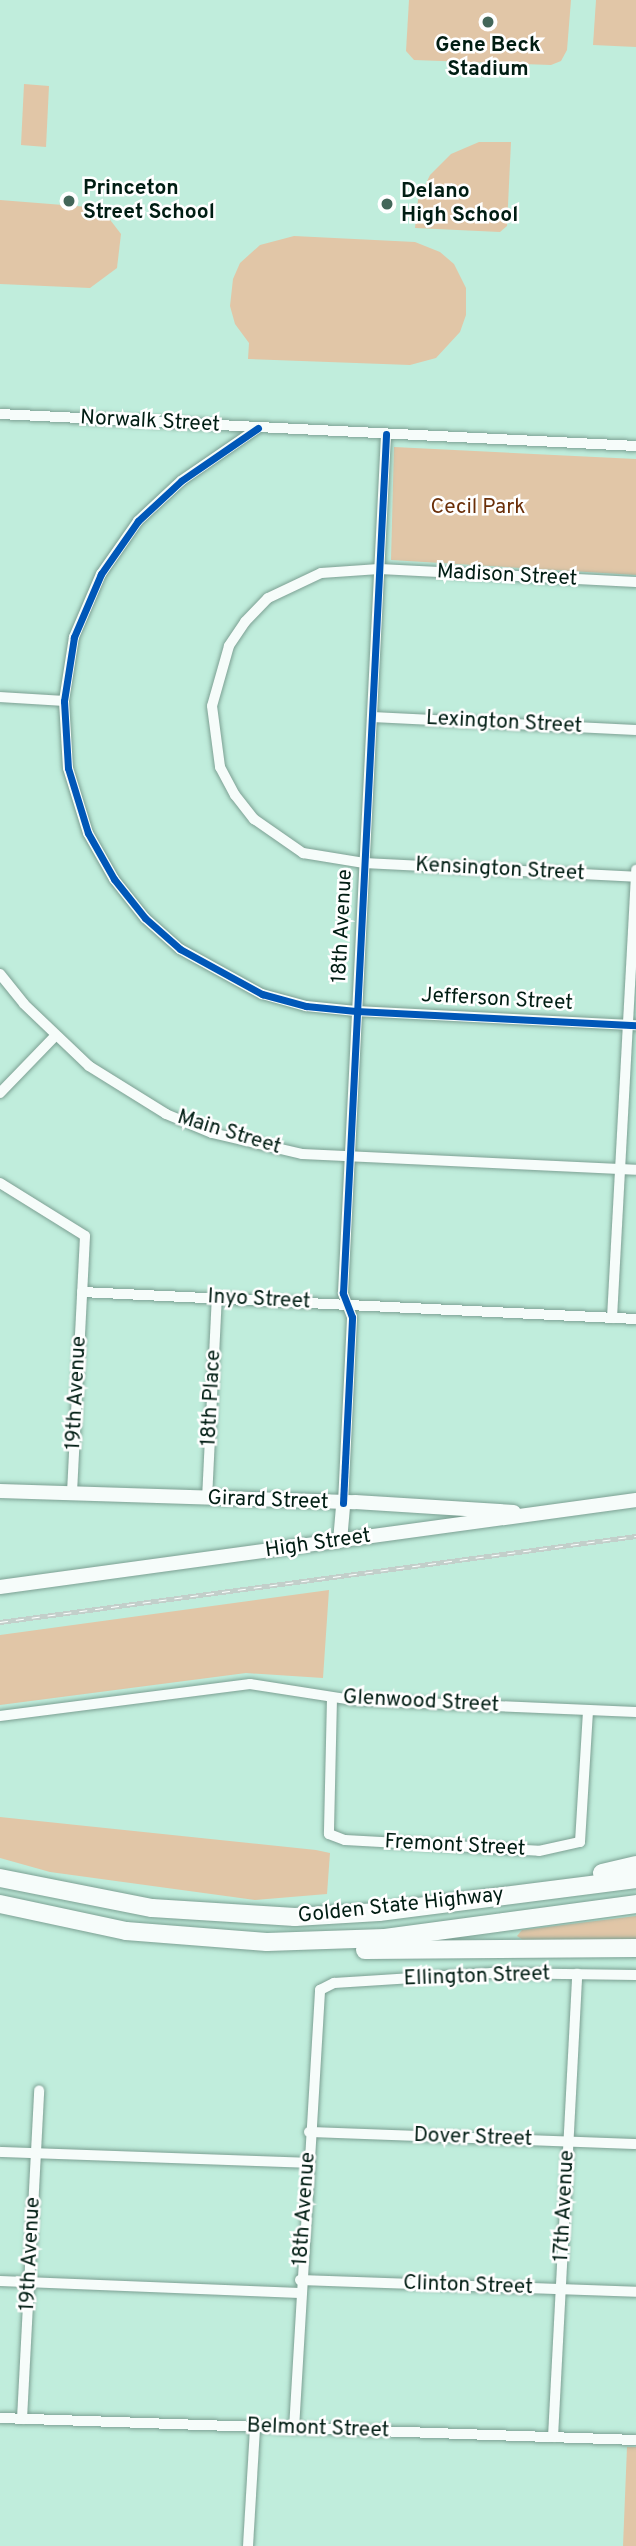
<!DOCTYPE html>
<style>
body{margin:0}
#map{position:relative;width:636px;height:2546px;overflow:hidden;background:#c0eddc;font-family:Overpass,sans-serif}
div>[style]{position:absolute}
.green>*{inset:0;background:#e1c6a7}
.roads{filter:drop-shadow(0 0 2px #7ca093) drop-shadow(0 0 2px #7ca093)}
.street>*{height:10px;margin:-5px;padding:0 5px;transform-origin:5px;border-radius:5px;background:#f6fcfa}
.secondary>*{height:14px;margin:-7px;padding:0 7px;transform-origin:7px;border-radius:7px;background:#f6fcfa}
.highway>*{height:18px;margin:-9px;padding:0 9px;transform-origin:9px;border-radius:9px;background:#f6fcfa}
.rail>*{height:5px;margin-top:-2.5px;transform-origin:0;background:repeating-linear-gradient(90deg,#fff 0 8px,#c2cfca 0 16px);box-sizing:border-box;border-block:2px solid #c2cfca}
.cycleway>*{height:7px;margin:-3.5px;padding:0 3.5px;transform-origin:3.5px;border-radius:3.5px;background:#0057b8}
.dots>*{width:19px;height:19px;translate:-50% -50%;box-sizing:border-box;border:4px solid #fff;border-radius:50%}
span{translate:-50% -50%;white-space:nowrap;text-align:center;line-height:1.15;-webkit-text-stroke:5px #fff;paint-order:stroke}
.poi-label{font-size:21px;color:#001d13;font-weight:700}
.left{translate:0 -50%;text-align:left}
.street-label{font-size:21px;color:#001d13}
.park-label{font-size:21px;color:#6a2f09}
</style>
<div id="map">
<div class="green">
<div style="clip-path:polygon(409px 0,571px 0,567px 50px,561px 61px,551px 65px,414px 60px,406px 51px)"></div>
<div style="clip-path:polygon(596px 0,636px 0,636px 47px,593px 45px)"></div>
<div style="clip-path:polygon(24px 84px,49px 86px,46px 147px,21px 145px)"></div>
<div style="clip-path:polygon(479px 142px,511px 142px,507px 226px,500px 232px,415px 228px,418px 200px,430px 175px,451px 154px)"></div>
<div style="clip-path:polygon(0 200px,101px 208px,121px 234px,117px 268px,90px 288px,0 284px)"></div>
<div style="clip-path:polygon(294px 236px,415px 242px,440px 252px,454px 264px,466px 288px,466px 315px,460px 332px,436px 358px,410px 365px,248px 359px,249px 343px,235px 324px,230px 306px,233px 279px,240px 263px,260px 245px)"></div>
<div style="clip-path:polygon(394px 447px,636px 459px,636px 575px,391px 560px)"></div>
<div style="clip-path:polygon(329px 1590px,323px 1678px,246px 1673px,0 1705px,0 1635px)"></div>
<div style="clip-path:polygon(0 1817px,316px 1850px,330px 1853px,327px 1894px,255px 1900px,50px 1872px,0 1858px)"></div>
<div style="clip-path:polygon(636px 1916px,636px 1940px,523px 1940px,517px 1936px,522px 1930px)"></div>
<div style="clip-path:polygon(627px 2447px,636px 2447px,636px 2546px,623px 2546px)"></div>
</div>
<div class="roads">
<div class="street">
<div style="left:0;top:414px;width:637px;rotate:2.88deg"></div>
<div style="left:258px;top:428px;width:93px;rotate:145.5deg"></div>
<div style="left:181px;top:481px;width:59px;rotate:137.1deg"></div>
<div style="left:138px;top:521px;width:65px;rotate:124.9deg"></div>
<div style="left:101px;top:574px;width:69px;rotate:113.2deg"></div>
<div style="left:74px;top:637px;width:65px;rotate:98.9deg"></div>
<div style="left:64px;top:701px;width:67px;rotate:86.6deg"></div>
<div style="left:68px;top:768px;width:68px;rotate:72.9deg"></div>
<div style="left:88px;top:833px;width:53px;rotate:60.5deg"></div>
<div style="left:114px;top:879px;width:50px;rotate:51.5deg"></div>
<div style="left:145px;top:918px;width:47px;rotate:41.5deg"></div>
<div style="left:180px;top:949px;width:94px;rotate:28.8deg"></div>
<div style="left:262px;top:994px;width:46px;rotate:15.3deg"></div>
<div style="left:306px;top:1006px;width:50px;rotate:5.7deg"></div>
<div style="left:356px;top:1011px;width:280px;rotate:2.9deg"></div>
<div style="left:636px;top:582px;width:257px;rotate:-177.1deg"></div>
<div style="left:379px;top:569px;width:58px;rotate:176.1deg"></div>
<div style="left:321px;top:573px;width:59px;rotate:154.7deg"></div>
<div style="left:268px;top:598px;width:33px;rotate:134deg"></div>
<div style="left:245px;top:622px;width:29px;rotate:124deg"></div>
<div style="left:229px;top:646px;width:62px;rotate:105.8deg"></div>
<div style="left:212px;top:706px;width:62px;rotate:82.5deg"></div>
<div style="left:220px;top:767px;width:32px;rotate:62deg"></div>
<div style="left:235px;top:795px;width:31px;rotate:52deg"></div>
<div style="left:254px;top:819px;width:60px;rotate:34.8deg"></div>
<div style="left:303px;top:853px;width:62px;rotate:9.3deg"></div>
<div style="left:364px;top:863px;width:272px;rotate:2.9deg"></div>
<div style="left:0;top:697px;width:64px;rotate:3.6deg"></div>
<div style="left:372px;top:717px;width:264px;rotate:2.8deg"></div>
<div style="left:0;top:974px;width:38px;rotate:51deg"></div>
<div style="left:24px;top:1004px;width:90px;rotate:43.6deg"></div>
<div style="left:89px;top:1066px;width:91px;rotate:31.9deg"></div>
<div style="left:166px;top:1114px;width:50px;rotate:22.4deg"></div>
<div style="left:212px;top:1133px;width:92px;rotate:13.1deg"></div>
<div style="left:302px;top:1154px;width:334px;rotate:2.7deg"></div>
<div style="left:0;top:1093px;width:79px;rotate:-46deg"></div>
<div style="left:0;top:1183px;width:100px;rotate:31.9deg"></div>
<div style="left:85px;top:1236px;width:257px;rotate:92.9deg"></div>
<div style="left:82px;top:1292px;width:555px;rotate:2.79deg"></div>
<div style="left:612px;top:1318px;width:449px;rotate:-86.9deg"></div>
<div style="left:207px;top:1499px;width:201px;rotate:-87.2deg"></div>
<div style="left:343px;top:1503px;width:186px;rotate:-87.2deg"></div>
<div style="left:352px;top:1317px;width:26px;rotate:-111deg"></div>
<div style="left:343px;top:1293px;width:860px;rotate:-87.13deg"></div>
<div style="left:332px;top:1698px;width:136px;rotate:91.3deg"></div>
<div style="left:329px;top:1834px;width:17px;rotate:21deg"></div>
<div style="left:345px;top:1840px;width:194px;rotate:3.2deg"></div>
<div style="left:539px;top:1851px;width:42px;rotate:-12.4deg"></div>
<div style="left:580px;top:1842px;width:132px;rotate:-86.5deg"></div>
<div style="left:0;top:1716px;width:252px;rotate:-7.3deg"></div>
<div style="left:250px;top:1684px;width:103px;rotate:8.9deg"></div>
<div style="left:352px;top:1700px;width:284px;rotate:2.4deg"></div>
<div style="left:309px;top:2132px;width:327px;rotate:2.1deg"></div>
<div style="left:0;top:2152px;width:308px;rotate:2deg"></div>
<div style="left:300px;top:2280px;width:336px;rotate:2deg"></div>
<div style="left:0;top:2281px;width:300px;rotate:2.3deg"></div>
<div style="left:0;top:2418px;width:636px;rotate:1.98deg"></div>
<div style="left:22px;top:2419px;width:329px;rotate:-87deg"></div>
<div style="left:294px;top:2429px;width:440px;rotate:-86.6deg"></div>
<div style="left:320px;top:1990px;width:16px;rotate:-27deg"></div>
<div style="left:334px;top:1983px;width:158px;rotate:-3.6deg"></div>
<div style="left:492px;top:1973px;width:144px;rotate:0.8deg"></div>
<div style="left:553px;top:2437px;width:464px;rotate:-87deg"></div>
<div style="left:248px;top:2546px;width:119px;rotate:-86.6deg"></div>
</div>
<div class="secondary">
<div style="left:0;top:1491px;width:355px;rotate:1.8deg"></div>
<div style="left:355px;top:1502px;width:159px;rotate:3.6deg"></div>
<div style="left:340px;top:1541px;width:38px;rotate:-85deg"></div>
<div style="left:0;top:1587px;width:642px;rotate:-7.79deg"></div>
</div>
<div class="highway">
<div style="left:602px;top:1873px;width:35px;rotate:-13deg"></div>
<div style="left:0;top:1878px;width:155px;rotate:11.2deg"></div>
<div style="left:152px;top:1908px;width:143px;rotate:3.6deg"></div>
<div style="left:295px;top:1917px;width:84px;rotate:-3.4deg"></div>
<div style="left:379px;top:1912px;width:259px;rotate:-7.3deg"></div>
<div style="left:0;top:1904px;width:129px;rotate:12.1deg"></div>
<div style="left:126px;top:1931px;width:141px;rotate:4.5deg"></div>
<div style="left:267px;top:1942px;width:118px;rotate:-1.9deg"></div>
<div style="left:385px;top:1938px;width:253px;rotate:-7.7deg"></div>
<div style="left:365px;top:1950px;width:271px;rotate:-0.4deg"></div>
</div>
</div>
<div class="rail">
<div style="left:0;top:1622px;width:642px;rotate:-7.7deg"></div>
</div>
<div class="cycleway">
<div style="left:258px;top:428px;width:93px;rotate:145.5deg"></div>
<div style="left:181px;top:481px;width:59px;rotate:137.1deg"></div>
<div style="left:138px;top:521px;width:65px;rotate:124.9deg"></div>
<div style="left:101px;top:574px;width:69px;rotate:113.2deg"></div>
<div style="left:74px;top:637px;width:65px;rotate:98.9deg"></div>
<div style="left:64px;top:701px;width:67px;rotate:86.6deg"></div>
<div style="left:68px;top:768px;width:68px;rotate:72.9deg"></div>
<div style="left:88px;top:833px;width:53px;rotate:60.5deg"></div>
<div style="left:114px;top:879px;width:50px;rotate:51.5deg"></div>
<div style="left:145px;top:918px;width:47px;rotate:41.5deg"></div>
<div style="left:180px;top:949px;width:94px;rotate:28.8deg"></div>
<div style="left:262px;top:994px;width:46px;rotate:15.3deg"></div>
<div style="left:306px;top:1006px;width:50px;rotate:5.7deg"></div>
<div style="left:356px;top:1011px;width:280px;rotate:2.9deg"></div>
<div style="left:343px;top:1503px;width:186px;rotate:-87.2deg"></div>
<div style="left:352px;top:1317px;width:26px;rotate:-111deg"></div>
<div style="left:343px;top:1293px;width:860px;rotate:-87.13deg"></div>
</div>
<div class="dots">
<div style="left:488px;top:22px;background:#436659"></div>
<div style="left:69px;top:201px;background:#436659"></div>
<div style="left:387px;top:204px;background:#436659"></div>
</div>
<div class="poi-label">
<span style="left:488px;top:58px">Gene Beck<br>Stadium</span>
<span class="left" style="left:83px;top:201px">Princeton<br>Street School</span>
<span class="left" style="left:401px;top:204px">Delano<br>High School</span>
</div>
<div class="street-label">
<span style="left:150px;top:422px;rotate:3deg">Norwalk Street</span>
<span style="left:507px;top:576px;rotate:3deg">Madison Street</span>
<span style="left:504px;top:723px;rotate:3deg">Lexington Street</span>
<span style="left:500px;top:870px;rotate:3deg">Kensington Street</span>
<span style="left:343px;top:926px;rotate:-87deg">18th Avenue</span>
<span style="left:497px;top:1000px;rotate:3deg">Jefferson Street</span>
<span style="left:229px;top:1133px;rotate:17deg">Main Street</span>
<span style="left:259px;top:1300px;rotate:3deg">Inyo Street</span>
<span style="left:77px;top:1393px;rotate:-87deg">19th Avenue</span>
<span style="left:212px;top:1398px;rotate:-87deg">18th Place</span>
<span style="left:268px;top:1501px;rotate:2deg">Girard Street</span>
<span style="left:318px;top:1544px;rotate:-8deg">High Street</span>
<span style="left:421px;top:1702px;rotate:3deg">Glenwood Street</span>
<span style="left:455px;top:1846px;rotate:3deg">Fremont Street</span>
<span style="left:401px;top:1906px;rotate:-6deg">Golden State Highway</span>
<span style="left:477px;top:1977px;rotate:-2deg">Ellington Street</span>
<span style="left:473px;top:2138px;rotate:2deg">Dover Street</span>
<span style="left:565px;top:2206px;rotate:-87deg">17th Avenue</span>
<span style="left:305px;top:2209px;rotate:-86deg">18th Avenue</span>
<span style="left:31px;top:2254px;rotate:-87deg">19th Avenue</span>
<span style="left:468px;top:2286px;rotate:2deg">Clinton Street</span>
<span style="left:318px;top:2429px;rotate:2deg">Belmont Street</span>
</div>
<div class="park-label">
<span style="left:478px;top:508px">Cecil Park</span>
</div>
</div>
